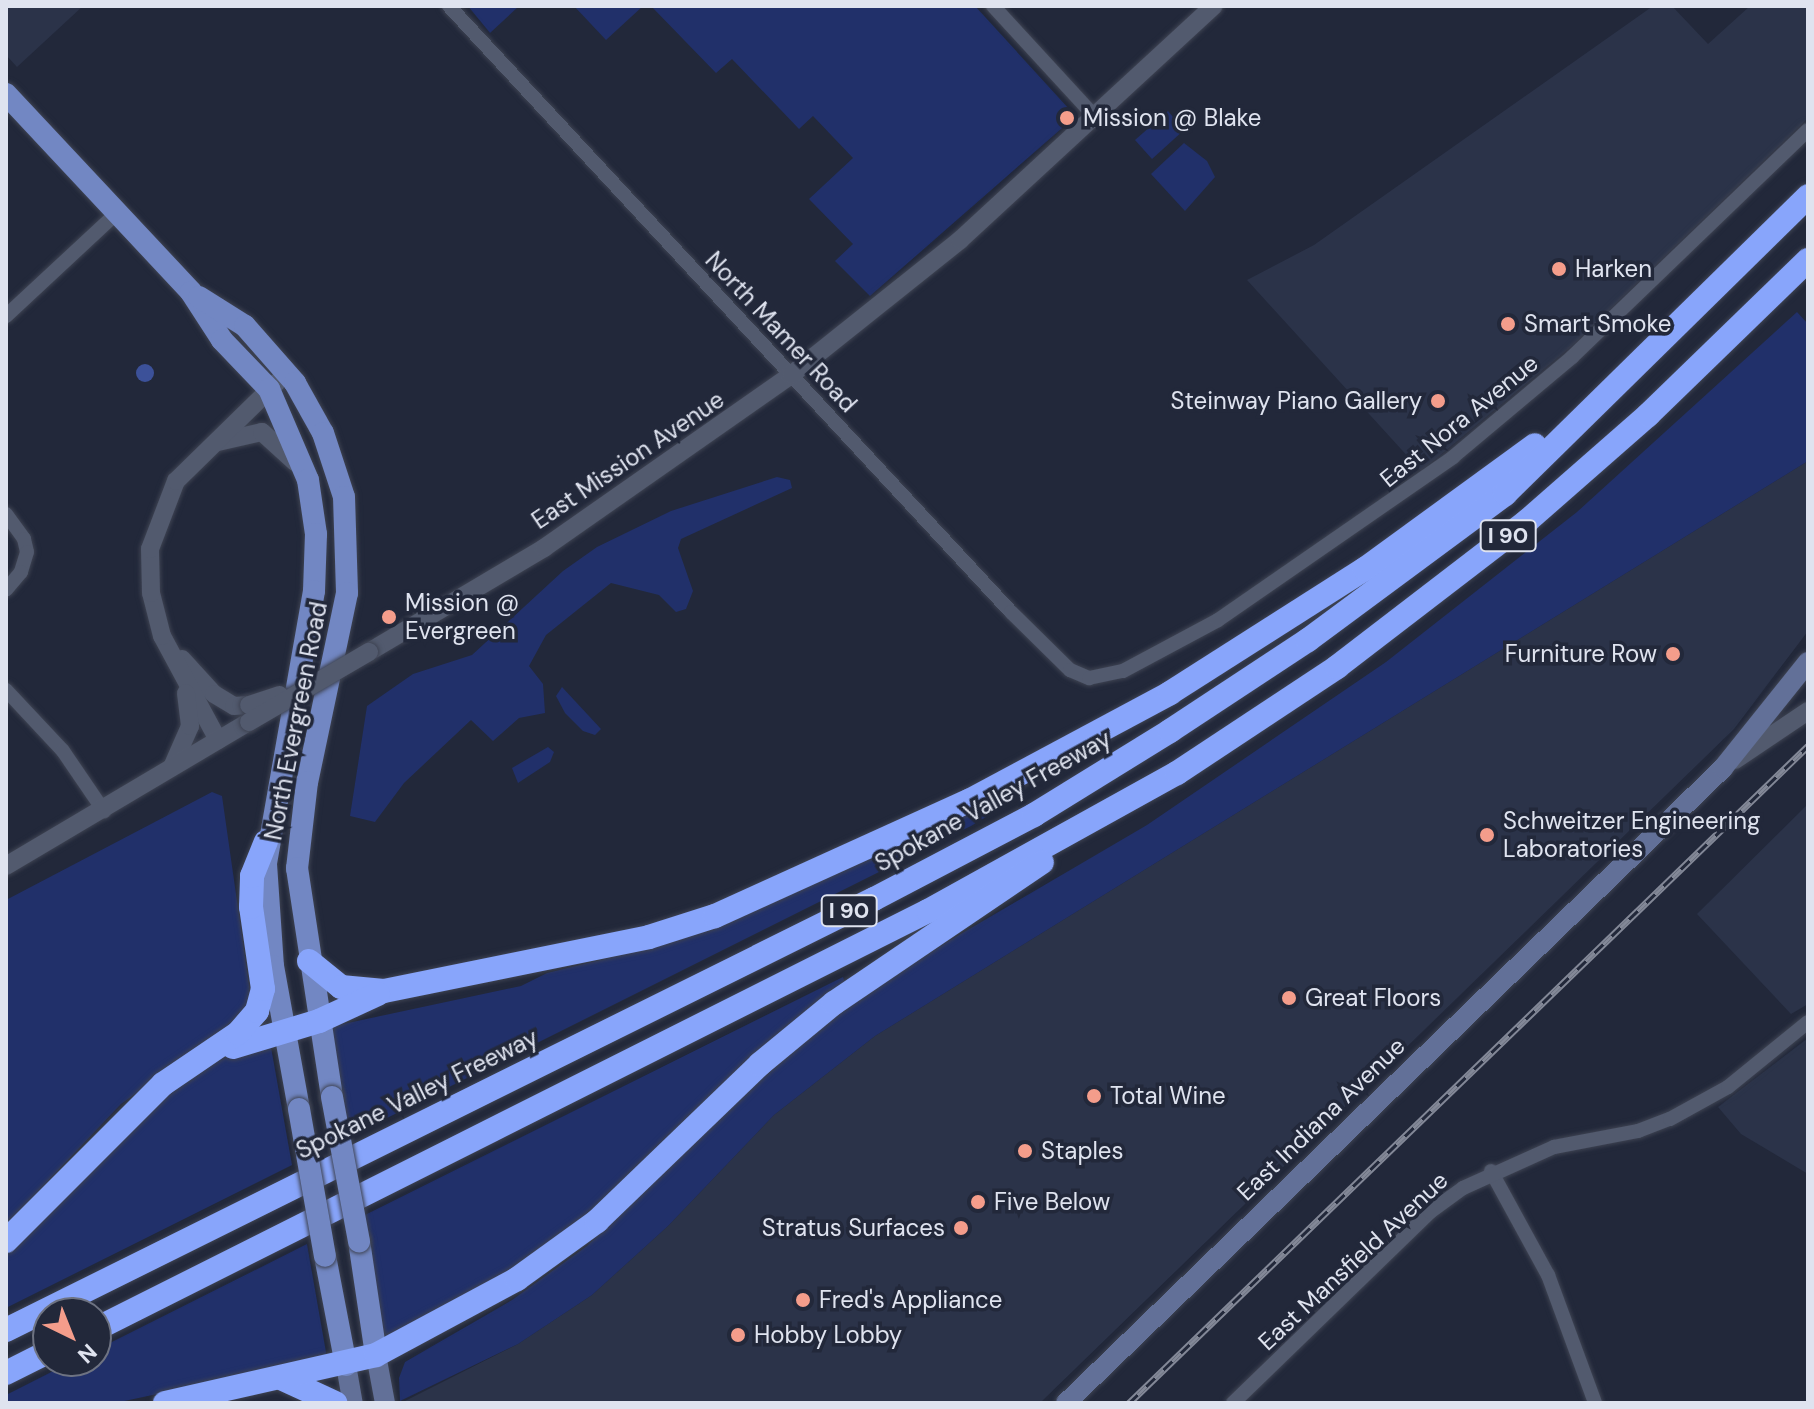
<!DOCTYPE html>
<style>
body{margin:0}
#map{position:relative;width:1814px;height:1409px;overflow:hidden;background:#22283a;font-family:"DM Sans",sans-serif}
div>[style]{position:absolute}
.built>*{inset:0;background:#2b3349}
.green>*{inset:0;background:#21306a}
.water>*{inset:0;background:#3c5199}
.round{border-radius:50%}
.roads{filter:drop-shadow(0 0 2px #3e4352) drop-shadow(0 0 2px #3e4352)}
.minor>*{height:14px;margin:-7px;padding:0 7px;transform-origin:7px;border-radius:7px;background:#525a6e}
.tertiary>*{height:18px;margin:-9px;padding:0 9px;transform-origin:9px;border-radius:9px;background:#525a6e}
.secondary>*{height:20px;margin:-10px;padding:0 10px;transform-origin:10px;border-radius:10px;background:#627098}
.primary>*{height:22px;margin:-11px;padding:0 11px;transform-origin:11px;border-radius:11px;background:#7287c3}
.motorway>*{height:24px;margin:-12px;padding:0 12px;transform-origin:12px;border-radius:12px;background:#88a5fb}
.rail>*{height:7px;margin-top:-3.5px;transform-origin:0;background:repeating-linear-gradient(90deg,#22283a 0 12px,#838897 0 24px);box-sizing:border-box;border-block:2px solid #838897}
.bridges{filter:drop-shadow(0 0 2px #3e4352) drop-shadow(0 0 2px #3e4352)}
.tertiary-bridge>*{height:18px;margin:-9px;padding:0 9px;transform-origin:9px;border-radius:9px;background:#525a6e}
.primary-bridge>*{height:22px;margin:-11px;padding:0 11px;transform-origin:11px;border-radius:11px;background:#7287c3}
.dots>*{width:22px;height:22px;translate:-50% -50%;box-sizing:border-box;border:4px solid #22283a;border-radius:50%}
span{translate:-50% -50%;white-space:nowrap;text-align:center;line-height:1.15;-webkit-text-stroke:7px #22283a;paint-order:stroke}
.shield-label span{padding:2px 6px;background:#22283a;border:2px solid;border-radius:6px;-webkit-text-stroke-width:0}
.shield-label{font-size:22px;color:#dfe3ef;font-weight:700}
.poi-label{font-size:24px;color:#dfe3ef}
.left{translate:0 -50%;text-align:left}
.right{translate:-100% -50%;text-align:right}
.street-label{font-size:24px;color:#dfe3ef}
.frame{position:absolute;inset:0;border:8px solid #dfe3ef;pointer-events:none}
.north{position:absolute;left:32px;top:1297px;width:80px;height:80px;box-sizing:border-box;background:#22283a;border:2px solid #6e7382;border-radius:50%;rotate:137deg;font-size:22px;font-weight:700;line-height:32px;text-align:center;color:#dfe3ef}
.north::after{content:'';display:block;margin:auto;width:28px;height:36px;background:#f49d8b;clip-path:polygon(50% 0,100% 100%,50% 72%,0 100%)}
</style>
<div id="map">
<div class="built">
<div style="clip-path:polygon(6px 6px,83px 6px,17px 67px,6px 55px)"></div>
<div style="clip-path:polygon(1653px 6px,1672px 6px,1708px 44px,1750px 6px,1808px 6px,1808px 118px,1573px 345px,1421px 471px,1247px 280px,1314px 245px)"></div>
<div style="clip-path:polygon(1808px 461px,1808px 631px,1734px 729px,1040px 1403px,401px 1403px,518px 1344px,592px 1295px,668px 1226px,774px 1115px,875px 1036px)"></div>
<div style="clip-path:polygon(1808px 804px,1808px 1004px,1791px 1014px,1697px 914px)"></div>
<div style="clip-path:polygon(1808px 1038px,1808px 1174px,1741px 1134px,1718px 1107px)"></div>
</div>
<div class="green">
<div style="clip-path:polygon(468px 6px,519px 6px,490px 33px)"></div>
<div style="clip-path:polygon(574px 6px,643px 6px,606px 40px)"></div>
<div style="clip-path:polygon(651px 6px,975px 6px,1069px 109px,1069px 122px,870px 296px,835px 261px,853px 244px,809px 199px,853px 158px,813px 116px,799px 129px,732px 59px,716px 73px)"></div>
<div style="clip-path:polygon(1168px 111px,1184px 130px,1152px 159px,1135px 140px)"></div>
<div style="clip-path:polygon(1184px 143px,1207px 161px,1215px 177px,1185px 211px,1151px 174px)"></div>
<div style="clip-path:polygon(1797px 312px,1808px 324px,1808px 461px,875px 1036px,774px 1115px,668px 1226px,592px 1295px,518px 1344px,400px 1401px,399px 1378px,405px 1362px,512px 1300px,587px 1246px,741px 1096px,850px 1005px,947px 942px,1147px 825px,1386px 662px,1577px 512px)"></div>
<div style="clip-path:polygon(777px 477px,790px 480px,792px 488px,681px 539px,678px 548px,693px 591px,686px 609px,676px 612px,659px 595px,611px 583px,546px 635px,529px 666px,543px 684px,545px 713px,519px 718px,493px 741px,471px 720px,404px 783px,375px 822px,350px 816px,367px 706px,413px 674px,472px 655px,563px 571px,597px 547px,671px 511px)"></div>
<div style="clip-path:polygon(562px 687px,601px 729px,595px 735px,583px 731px,565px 713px,556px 696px)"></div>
<div style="clip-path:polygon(548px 747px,554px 752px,550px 762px,518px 783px,512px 768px)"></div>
<div style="clip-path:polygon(212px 792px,222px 796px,251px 999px,237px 1021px,121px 1104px,6px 1225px,6px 900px)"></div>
<div style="clip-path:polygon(1001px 796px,1006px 805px,971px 826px,349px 1137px,329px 1027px,521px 986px,547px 973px,670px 943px)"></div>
<div style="clip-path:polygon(843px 977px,845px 982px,745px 1062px,611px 1195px,513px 1273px,383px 1338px,363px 1216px)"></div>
<div style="clip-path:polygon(269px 1036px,292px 1165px,6px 1308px,6px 1250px,156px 1103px,212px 1064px)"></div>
<div style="clip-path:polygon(307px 1244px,327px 1358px,115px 1403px,6px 1403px,6px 1395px,73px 1361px,96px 1361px,96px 1350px)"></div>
</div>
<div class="water">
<div class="round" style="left:136px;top:364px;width:18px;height:18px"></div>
</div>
<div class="roads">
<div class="minor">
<div style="left:449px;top:6px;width:826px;rotate:47.16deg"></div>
<div style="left:1011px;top:612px;width:83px;rotate:44.5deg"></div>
<div style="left:1070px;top:670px;width:21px;rotate:23deg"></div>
<div style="left:1089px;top:678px;width:35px;rotate:-12deg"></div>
<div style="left:1123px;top:671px;width:108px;rotate:-28.2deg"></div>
<div style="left:1218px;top:620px;width:286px;rotate:-34.7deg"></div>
<div style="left:1453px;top:457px;width:155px;rotate:-40deg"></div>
<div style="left:1572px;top:357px;width:327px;rotate:-43.9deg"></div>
<div style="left:993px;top:6px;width:149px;rotate:47.4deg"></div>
<div style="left:6px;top:316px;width:151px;rotate:-42.9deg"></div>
<div style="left:6px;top:514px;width:31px;rotate:54deg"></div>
<div style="left:24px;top:539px;width:13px;rotate:77deg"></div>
<div style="left:27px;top:552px;width:21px;rotate:107deg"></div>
<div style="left:21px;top:572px;width:23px;rotate:130deg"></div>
<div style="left:6px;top:690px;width:83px;rotate:46.9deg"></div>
<div style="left:63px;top:751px;width:73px;rotate:55.7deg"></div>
<div style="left:1491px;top:1171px;width:119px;rotate:61.3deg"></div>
<div style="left:1548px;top:1275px;width:136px;rotate:69.8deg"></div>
<div style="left:1233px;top:1403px;width:274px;rotate:-44.1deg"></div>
<div style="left:1430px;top:1212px;width:41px;rotate:-36deg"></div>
<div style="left:1463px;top:1188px;width:100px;rotate:-24.3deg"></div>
<div style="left:1554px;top:1147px;width:86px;rotate:-10.8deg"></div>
<div style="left:1638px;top:1131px;width:34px;rotate:-21deg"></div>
<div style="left:1670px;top:1119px;width:66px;rotate:-28.9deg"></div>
<div style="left:1728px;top:1087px;width:103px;rotate:-39.1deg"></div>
</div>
<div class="tertiary">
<div style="left:218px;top:442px;width:45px;rotate:-12.8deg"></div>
<div style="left:262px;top:432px;width:45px;rotate:42.3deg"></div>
<div style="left:369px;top:652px;width:204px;rotate:-30.7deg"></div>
<div style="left:544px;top:548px;width:302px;rotate:-35deg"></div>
<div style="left:791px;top:375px;width:216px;rotate:-38.6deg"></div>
<div style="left:960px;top:240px;width:345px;rotate:-42.7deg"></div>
<div style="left:182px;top:659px;width:47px;rotate:47.6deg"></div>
<div style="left:214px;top:694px;width:23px;rotate:31deg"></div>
<div style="left:234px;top:706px;width:15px;rotate:-4deg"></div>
<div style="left:218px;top:740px;width:118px;rotate:-118.3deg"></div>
<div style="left:162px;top:636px;width:44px;rotate:-104.3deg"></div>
<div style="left:151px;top:593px;width:44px;rotate:-91.3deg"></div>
<div style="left:150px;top:549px;width:73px;rotate:-69.1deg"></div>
<div style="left:176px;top:481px;width:141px;rotate:-44.4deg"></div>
<div style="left:1735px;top:760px;width:88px;rotate:-33.9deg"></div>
<div style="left:172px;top:767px;width:45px;rotate:-66.3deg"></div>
<div style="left:190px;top:726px;width:33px;rotate:-97deg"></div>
<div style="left:6px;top:866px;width:282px;rotate:-30.7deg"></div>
</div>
<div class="secondary">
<div style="left:376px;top:1355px;width:49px;rotate:79.4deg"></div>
<div style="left:346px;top:1365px;width:39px;rotate:80deg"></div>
<div style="left:1066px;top:1403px;width:914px;rotate:-44.02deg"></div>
<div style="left:1723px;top:768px;width:136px;rotate:-51.3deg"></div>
</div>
<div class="primary">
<div style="left:6px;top:94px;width:271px;rotate:46.9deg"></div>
<div style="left:191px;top:292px;width:57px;rotate:57.1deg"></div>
<div style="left:222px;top:340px;width:68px;rotate:46.2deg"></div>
<div style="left:269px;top:389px;width:99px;rotate:66.8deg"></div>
<div style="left:308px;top:480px;width:55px;rotate:81.6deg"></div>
<div style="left:316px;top:534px;width:57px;rotate:92deg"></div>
<div style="left:314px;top:591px;width:277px;rotate:100deg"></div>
<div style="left:266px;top:864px;width:102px;rotate:86.1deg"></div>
<div style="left:273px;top:966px;width:145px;rotate:79.7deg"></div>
<div style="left:199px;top:297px;width:54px;rotate:32.2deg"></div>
<div style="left:245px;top:326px;width:76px;rotate:48.7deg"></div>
<div style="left:295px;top:383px;width:57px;rotate:60.8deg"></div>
<div style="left:323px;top:433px;width:67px;rotate:71.8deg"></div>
<div style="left:344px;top:497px;width:96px;rotate:88.2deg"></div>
<div style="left:347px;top:593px;width:193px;rotate:101.9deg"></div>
<div style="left:307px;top:782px;width:87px;rotate:96.6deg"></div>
<div style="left:297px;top:868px;width:232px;rotate:81.3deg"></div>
<div style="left:359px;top:1241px;width:115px;rotate:81.5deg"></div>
<div style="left:325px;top:1256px;width:111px;rotate:79.1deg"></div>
</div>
<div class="motorway">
<div style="left:309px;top:961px;width:41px;rotate:39.1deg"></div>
<div style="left:341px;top:987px;width:43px;rotate:5.3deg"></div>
<div style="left:384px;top:991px;width:270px;rotate:-11.5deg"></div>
<div style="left:649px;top:937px;width:69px;rotate:-17.7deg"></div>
<div style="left:715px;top:916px;width:279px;rotate:-24.4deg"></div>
<div style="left:969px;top:801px;width:228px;rotate:-28.2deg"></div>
<div style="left:1170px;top:693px;width:231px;rotate:-32.5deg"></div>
<div style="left:1365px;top:569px;width:210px;rotate:-36.1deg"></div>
<div style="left:233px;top:1047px;width:90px;rotate:-16.8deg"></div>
<div style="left:319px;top:1021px;width:65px;rotate:-24.6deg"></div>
<div style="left:6px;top:1241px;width:222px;rotate:-45deg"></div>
<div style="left:163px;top:1084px;width:91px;rotate:-34.2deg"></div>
<div style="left:238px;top:1033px;width:29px;rotate:-49deg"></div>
<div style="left:257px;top:1011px;width:23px;rotate:-75deg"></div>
<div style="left:263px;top:989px;width:83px;rotate:-98.3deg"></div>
<div style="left:251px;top:907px;width:31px;rotate:-88deg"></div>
<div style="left:252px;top:876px;width:37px;rotate:-68deg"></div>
<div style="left:96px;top:1329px;width:931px;rotate:-26.68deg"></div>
<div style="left:928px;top:911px;width:285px;rotate:-29deg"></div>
<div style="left:1177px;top:773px;width:192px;rotate:-33.5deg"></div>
<div style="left:1337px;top:667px;width:240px;rotate:-37.5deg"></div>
<div style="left:1527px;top:521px;width:161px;rotate:-41.2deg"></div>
<div style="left:1648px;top:415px;width:223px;rotate:-44.1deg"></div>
<div style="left:6px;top:1330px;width:969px;rotate:-26.41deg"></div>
<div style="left:874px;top:899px;width:181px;rotate:-27.7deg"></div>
<div style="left:1034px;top:815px;width:160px;rotate:-31.7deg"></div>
<div style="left:1170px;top:731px;width:165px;rotate:-33.4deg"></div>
<div style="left:1308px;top:640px;width:245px;rotate:-36.5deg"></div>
<div style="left:1505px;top:494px;width:425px;rotate:-44.5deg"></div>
<div style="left:6px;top:1373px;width:47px;rotate:-26.6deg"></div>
<div style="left:281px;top:1378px;width:60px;rotate:24.8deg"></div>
<div style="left:165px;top:1403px;width:216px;rotate:-12.8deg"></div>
<div style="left:376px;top:1355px;width:160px;rotate:-28.3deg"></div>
<div style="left:517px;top:1279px;width:99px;rotate:-35.9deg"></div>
<div style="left:597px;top:1221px;width:226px;rotate:-43.9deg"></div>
<div style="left:760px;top:1064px;width:96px;rotate:-39.5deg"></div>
<div style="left:834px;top:1003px;width:251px;rotate:-34.1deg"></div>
</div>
</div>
<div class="rail">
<div style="left:1129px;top:1403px;width:945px;rotate:-44.06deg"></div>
</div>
<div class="bridges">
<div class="tertiary-bridge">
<div style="left:249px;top:705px;width:32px;rotate:-18deg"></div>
<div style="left:249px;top:722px;width:139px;rotate:-30.3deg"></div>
</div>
<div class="primary-bridge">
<div style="left:332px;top:1097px;width:147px;rotate:79.4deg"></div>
<div style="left:299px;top:1109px;width:149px;rotate:80deg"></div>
</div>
</div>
<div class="dots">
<div style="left:1067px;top:118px;background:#f49d8b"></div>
<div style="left:1559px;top:269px;background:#f49d8b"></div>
<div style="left:1508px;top:324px;background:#f49d8b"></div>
<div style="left:1438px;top:401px;background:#f49d8b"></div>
<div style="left:389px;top:617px;background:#f49d8b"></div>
<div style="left:1673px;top:654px;background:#f49d8b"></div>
<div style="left:1487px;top:835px;background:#f49d8b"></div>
<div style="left:1289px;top:998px;background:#f49d8b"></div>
<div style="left:1094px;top:1096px;background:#f49d8b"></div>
<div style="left:1025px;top:1151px;background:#f49d8b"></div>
<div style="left:978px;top:1202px;background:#f49d8b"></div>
<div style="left:961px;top:1228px;background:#f49d8b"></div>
<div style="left:803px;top:1300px;background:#f49d8b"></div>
<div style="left:738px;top:1335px;background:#f49d8b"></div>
</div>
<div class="shield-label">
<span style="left:1508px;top:536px">I 90</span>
<span style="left:849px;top:911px">I 90</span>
</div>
<div class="poi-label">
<span class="left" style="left:1083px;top:118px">Mission @ Blake</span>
<span class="left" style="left:1575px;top:269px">Harken</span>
<span class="left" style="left:1524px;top:324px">Smart Smoke</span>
<span class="right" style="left:1422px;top:401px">Steinway Piano Gallery</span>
<span class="left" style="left:405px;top:617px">Mission @<br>Evergreen</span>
<span class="right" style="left:1657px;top:654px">Furniture Row</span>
<span class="left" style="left:1503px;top:835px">Schweitzer Engineering<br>Laboratories</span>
<span class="left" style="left:1305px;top:998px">Great Floors</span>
<span class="left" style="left:1110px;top:1096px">Total Wine</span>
<span class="left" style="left:1041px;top:1151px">Staples</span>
<span class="left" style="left:994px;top:1202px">Five Below</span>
<span class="right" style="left:945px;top:1228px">Stratus Surfaces</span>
<span class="left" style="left:819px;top:1300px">Fred's Appliance</span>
<span class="left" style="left:754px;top:1335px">Hobby Lobby</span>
</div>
<div class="street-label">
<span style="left:781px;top:332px;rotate:47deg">North Mamer Road</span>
<span style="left:1459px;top:421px;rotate:-39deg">East Nora Avenue</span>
<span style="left:628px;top:460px;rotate:-34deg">East Mission Avenue</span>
<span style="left:296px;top:721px;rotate:-79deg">North Evergreen Road</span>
<span style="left:993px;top:801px;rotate:-29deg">Spokane Valley Freeway</span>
<span style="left:417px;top:1094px;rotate:-26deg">Spokane Valley Freeway</span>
<span style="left:1321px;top:1119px;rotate:-44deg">East Indiana Avenue</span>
<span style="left:1353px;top:1261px;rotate:-43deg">East Mansfield Avenue</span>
</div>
<div class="frame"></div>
<div class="north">N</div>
</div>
